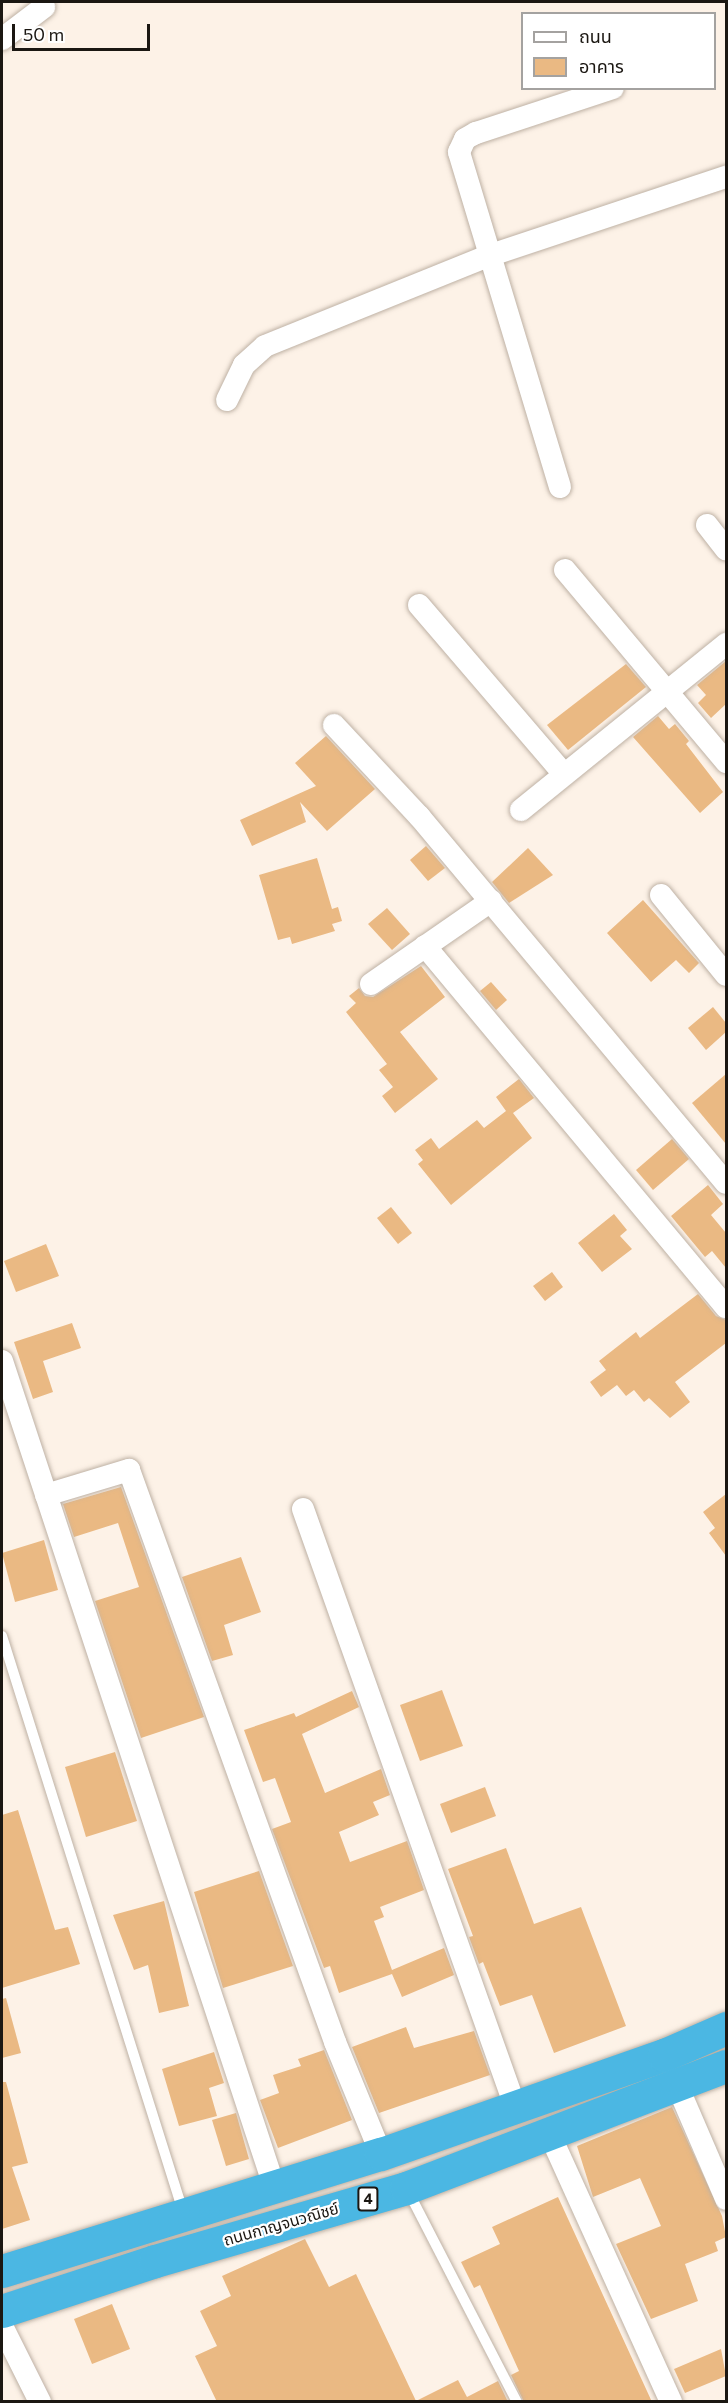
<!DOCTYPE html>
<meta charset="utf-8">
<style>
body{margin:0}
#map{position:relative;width:728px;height:2403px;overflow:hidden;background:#fdf2e7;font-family:Commissioner,"Noto Sans Thai",sans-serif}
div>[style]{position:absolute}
.building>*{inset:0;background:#eab983}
.roads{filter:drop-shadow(0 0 2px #beb1a4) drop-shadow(0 0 2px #beb1a4)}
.lane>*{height:10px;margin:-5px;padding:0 5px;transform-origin:5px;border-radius:5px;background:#fff}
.street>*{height:22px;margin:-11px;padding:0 11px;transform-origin:11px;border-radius:11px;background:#fff}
.highway>*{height:33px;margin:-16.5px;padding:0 16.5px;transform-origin:16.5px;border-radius:16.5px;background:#4bb7e3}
span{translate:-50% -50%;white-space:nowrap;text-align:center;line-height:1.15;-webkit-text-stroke:4.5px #fff;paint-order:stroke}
.shield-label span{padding:2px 4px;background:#fff;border:2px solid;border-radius:4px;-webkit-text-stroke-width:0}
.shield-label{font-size:15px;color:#1b1712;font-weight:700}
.street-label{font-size:16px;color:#1b1712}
.frame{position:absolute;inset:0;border:3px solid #1b1712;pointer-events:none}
.legend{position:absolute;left:521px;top:12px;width:195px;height:78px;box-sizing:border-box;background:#fff;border:2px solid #a4a2a0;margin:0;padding:8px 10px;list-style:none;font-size:18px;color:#1b1712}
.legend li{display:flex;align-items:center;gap:12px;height:30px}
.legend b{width:30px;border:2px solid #a4a2a0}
.scale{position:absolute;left:12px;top:24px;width:138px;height:27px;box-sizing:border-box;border:3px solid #1b1712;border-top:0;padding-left:8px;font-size:18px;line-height:21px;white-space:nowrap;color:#1b1712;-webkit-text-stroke:4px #fff;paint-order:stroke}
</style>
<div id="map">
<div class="building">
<div style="clip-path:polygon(726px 661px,726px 704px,711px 718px,698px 703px,706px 695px,697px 685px)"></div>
<div style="clip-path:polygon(626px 664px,646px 687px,568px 750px,547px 725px)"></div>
<div style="clip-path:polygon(658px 716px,669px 729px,675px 724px,689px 741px,686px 744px,723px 792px,700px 813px,633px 737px)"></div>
<div style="clip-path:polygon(326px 736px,375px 789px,327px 831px,300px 802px,306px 822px,252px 846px,240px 820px,316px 786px,295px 763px)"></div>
<div style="clip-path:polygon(426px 846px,445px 868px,428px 881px,410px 860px)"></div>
<div style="clip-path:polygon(528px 848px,553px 875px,509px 903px,492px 882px)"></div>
<div style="clip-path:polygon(317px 858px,332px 909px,338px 907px,342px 921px,332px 924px,335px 931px,292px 944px,290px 937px,278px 940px,259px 875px)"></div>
<div style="clip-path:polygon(643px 900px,699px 963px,689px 973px,676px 960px,651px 982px,607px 933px)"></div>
<div style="clip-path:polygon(387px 908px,410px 934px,392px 950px,368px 924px)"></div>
<div style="clip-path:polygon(421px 966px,445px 997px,400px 1032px,438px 1079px,395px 1113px,382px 1096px,393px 1087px,379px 1070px,387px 1064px,346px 1012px,356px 1003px,349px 996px,359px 988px,365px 996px,373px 997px)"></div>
<div style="clip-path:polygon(491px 982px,507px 1000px,496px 1010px,480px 991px)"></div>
<div style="clip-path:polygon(713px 1007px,726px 1023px,726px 1032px,706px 1050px,688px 1028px)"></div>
<div style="clip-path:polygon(726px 1074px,726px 1144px,692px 1103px)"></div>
<div style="clip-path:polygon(519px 1079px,534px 1098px,513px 1113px,532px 1138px,451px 1205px,418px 1164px,423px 1160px,415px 1150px,431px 1138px,439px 1149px,477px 1120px,484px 1128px,506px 1111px,496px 1097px)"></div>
<div style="clip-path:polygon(672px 1139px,689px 1159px,653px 1190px,636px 1170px)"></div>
<div style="clip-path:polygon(708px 1185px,723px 1204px,711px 1215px,726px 1233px,726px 1268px,712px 1251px,705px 1257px,671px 1216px)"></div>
<div style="clip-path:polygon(391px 1207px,412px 1233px,398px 1244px,377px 1218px)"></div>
<div style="clip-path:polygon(614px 1214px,627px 1230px,620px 1236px,632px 1249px,602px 1272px,578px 1243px)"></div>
<div style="clip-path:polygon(46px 1244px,59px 1276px,16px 1292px,4px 1261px)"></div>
<div style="clip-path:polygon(552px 1272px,563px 1287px,545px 1301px,533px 1286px)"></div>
<div style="clip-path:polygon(698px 1294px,716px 1316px,726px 1320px,726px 1343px,675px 1382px,690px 1402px,670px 1418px,649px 1398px,644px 1402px,634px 1390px,626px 1396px,617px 1385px,601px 1397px,590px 1382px,606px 1370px,599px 1361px,636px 1332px,640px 1338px)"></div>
<div style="clip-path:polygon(72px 1323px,81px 1348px,43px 1361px,53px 1392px,33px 1399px,14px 1342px)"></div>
<div style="clip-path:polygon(121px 1487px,204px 1717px,141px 1738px,95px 1601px,139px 1587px,118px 1523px,74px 1537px,63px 1504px)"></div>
<div style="clip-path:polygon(726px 1494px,726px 1556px,709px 1533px,715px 1528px,703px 1512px)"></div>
<div style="clip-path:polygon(44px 1540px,58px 1590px,15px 1602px,2px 1553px)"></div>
<div style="clip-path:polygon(241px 1557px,261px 1612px,224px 1625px,233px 1655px,212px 1661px,182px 1577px)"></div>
<div style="clip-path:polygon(442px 1690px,463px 1746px,420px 1761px,400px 1705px)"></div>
<div style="clip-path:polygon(352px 1691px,359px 1707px,302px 1734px,325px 1793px,381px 1769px,390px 1795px,373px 1802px,379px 1815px,339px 1832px,350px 1862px,407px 1841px,424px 1890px,380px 1907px,384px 1917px,374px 1921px,392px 1970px,444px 1948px,454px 1975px,402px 1997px,392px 1974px,339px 1993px,330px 1966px,324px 1968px,272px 1829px,291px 1822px,275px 1778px,263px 1782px,244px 1730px,294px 1713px,296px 1717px)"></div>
<div style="clip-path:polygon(115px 1752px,137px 1821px,86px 1837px,65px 1767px)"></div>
<div style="clip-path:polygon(485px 1787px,496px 1816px,451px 1833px,440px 1804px)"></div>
<div style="clip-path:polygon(18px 1810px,55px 1930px,68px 1927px,80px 1964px,2px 1988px,2px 1815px)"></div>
<div style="clip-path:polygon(506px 1848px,534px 1924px,581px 1907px,626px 2026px,554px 2053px,532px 1995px,500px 2006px,483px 1962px,479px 1964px,469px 1937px,473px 1936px,448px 1869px)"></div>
<div style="clip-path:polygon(259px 1871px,293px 1966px,223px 1988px,194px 1892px)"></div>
<div style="clip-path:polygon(164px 1901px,189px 2006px,159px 2013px,148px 1965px,134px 1970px,113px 1915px)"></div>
<div style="clip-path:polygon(6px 1998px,21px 2053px,2px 2058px,2px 1999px)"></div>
<div style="clip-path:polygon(406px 2027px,414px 2048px,474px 2031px,490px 2075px,379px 2113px,352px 2047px)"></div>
<div style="clip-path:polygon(324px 2050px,352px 2120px,278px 2148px,260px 2100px,279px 2093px,273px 2075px,301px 2066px,298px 2059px)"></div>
<div style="clip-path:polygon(214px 2052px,224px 2083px,209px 2088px,217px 2116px,179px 2126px,162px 2069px)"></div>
<div style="clip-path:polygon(2px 2082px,6px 2082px,28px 2163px,12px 2167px,30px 2220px,2px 2229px)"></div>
<div style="clip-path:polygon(672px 2107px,722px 2216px,726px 2237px,715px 2242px,718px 2251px,685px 2264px,698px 2301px,651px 2319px,616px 2244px,661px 2226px,640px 2178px,593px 2197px,577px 2146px)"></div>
<div style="clip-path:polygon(236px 2113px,249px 2159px,226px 2166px,212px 2120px)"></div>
<div style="clip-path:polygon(558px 2197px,652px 2402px,524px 2402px,511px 2375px,519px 2371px,480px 2285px,474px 2288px,461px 2262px,500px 2244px,492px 2227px)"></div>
<div style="clip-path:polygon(305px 2239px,329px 2287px,356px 2274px,416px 2401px,458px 2380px,467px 2397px,498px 2381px,508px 2402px,217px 2402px,195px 2356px,217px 2346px,200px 2311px,231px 2296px,222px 2276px)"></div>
<div style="clip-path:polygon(112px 2304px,130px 2349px,92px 2364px,74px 2319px)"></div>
<div style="clip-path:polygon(721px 2349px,726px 2376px,685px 2393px,674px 2369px)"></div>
</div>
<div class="roads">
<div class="lane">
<div style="left:2px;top:1636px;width:603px;rotate:72.53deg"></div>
<div style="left:408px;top:2191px;width:237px;rotate:62.7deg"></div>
</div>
<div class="street">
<div style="left:2px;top:39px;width:53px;rotate:-37.3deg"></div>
<div style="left:227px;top:400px;width:39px;rotate:-64deg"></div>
<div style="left:244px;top:365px;width:28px;rotate:-42deg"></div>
<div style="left:265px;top:346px;width:240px;rotate:-22deg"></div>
<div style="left:488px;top:256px;width:251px;rotate:-18.4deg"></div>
<div style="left:560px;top:487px;width:350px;rotate:-106.8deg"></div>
<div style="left:459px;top:152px;width:14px;rotate:-65deg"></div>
<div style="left:465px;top:139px;width:13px;rotate:-29deg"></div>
<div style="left:476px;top:133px;width:144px;rotate:-18.2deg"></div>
<div style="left:707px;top:525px;width:31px;rotate:52deg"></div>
<div style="left:565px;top:570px;width:251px;rotate:50deg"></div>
<div style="left:419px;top:605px;width:223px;rotate:49.4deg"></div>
<div style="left:334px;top:725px;width:125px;rotate:47deg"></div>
<div style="left:419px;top:816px;width:478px;rotate:50.1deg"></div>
<div style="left:521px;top:810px;width:264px;rotate:-39deg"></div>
<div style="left:661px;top:895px;width:103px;rotate:50.9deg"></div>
<div style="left:425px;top:946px;width:470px;rotate:50.2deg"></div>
<div style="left:371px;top:984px;width:146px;rotate:-34.7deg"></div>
<div style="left:2px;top:1361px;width:872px;rotate:71.75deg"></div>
<div style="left:46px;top:1495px;width:87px;rotate:-16.8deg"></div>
<div style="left:129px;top:1470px;width:608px;rotate:70.19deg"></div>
<div style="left:335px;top:2042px;width:121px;rotate:67.7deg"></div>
<div style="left:303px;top:1509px;width:634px;rotate:70.45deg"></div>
<div style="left:677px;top:2085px;width:124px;rotate:66.7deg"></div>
<div style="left:550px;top:2135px;width:293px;rotate:65.6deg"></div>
<div style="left:2px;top:2326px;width:85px;rotate:63.4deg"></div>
</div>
<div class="highway">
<div style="left:2px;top:2271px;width:397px;rotate:-17.2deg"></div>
<div style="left:381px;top:2154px;width:300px;rotate:-19.3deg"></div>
<div style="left:664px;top:2055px;width:68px;rotate:-23.5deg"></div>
<div style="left:2px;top:2311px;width:161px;rotate:-18.1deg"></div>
<div style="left:155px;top:2261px;width:261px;rotate:-16.2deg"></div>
<div style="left:406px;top:2188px;width:342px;rotate:-20.9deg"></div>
</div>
</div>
<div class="shield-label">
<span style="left:368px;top:2199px">4</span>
</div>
<div class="street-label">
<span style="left:281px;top:2224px;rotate:-16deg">ถนนกาญจนวณิชย์</span>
</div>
<div class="frame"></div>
<ul class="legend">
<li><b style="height:8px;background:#fff"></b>ถนน</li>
<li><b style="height:16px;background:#eab983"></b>อาคาร</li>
</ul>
<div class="scale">50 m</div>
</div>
